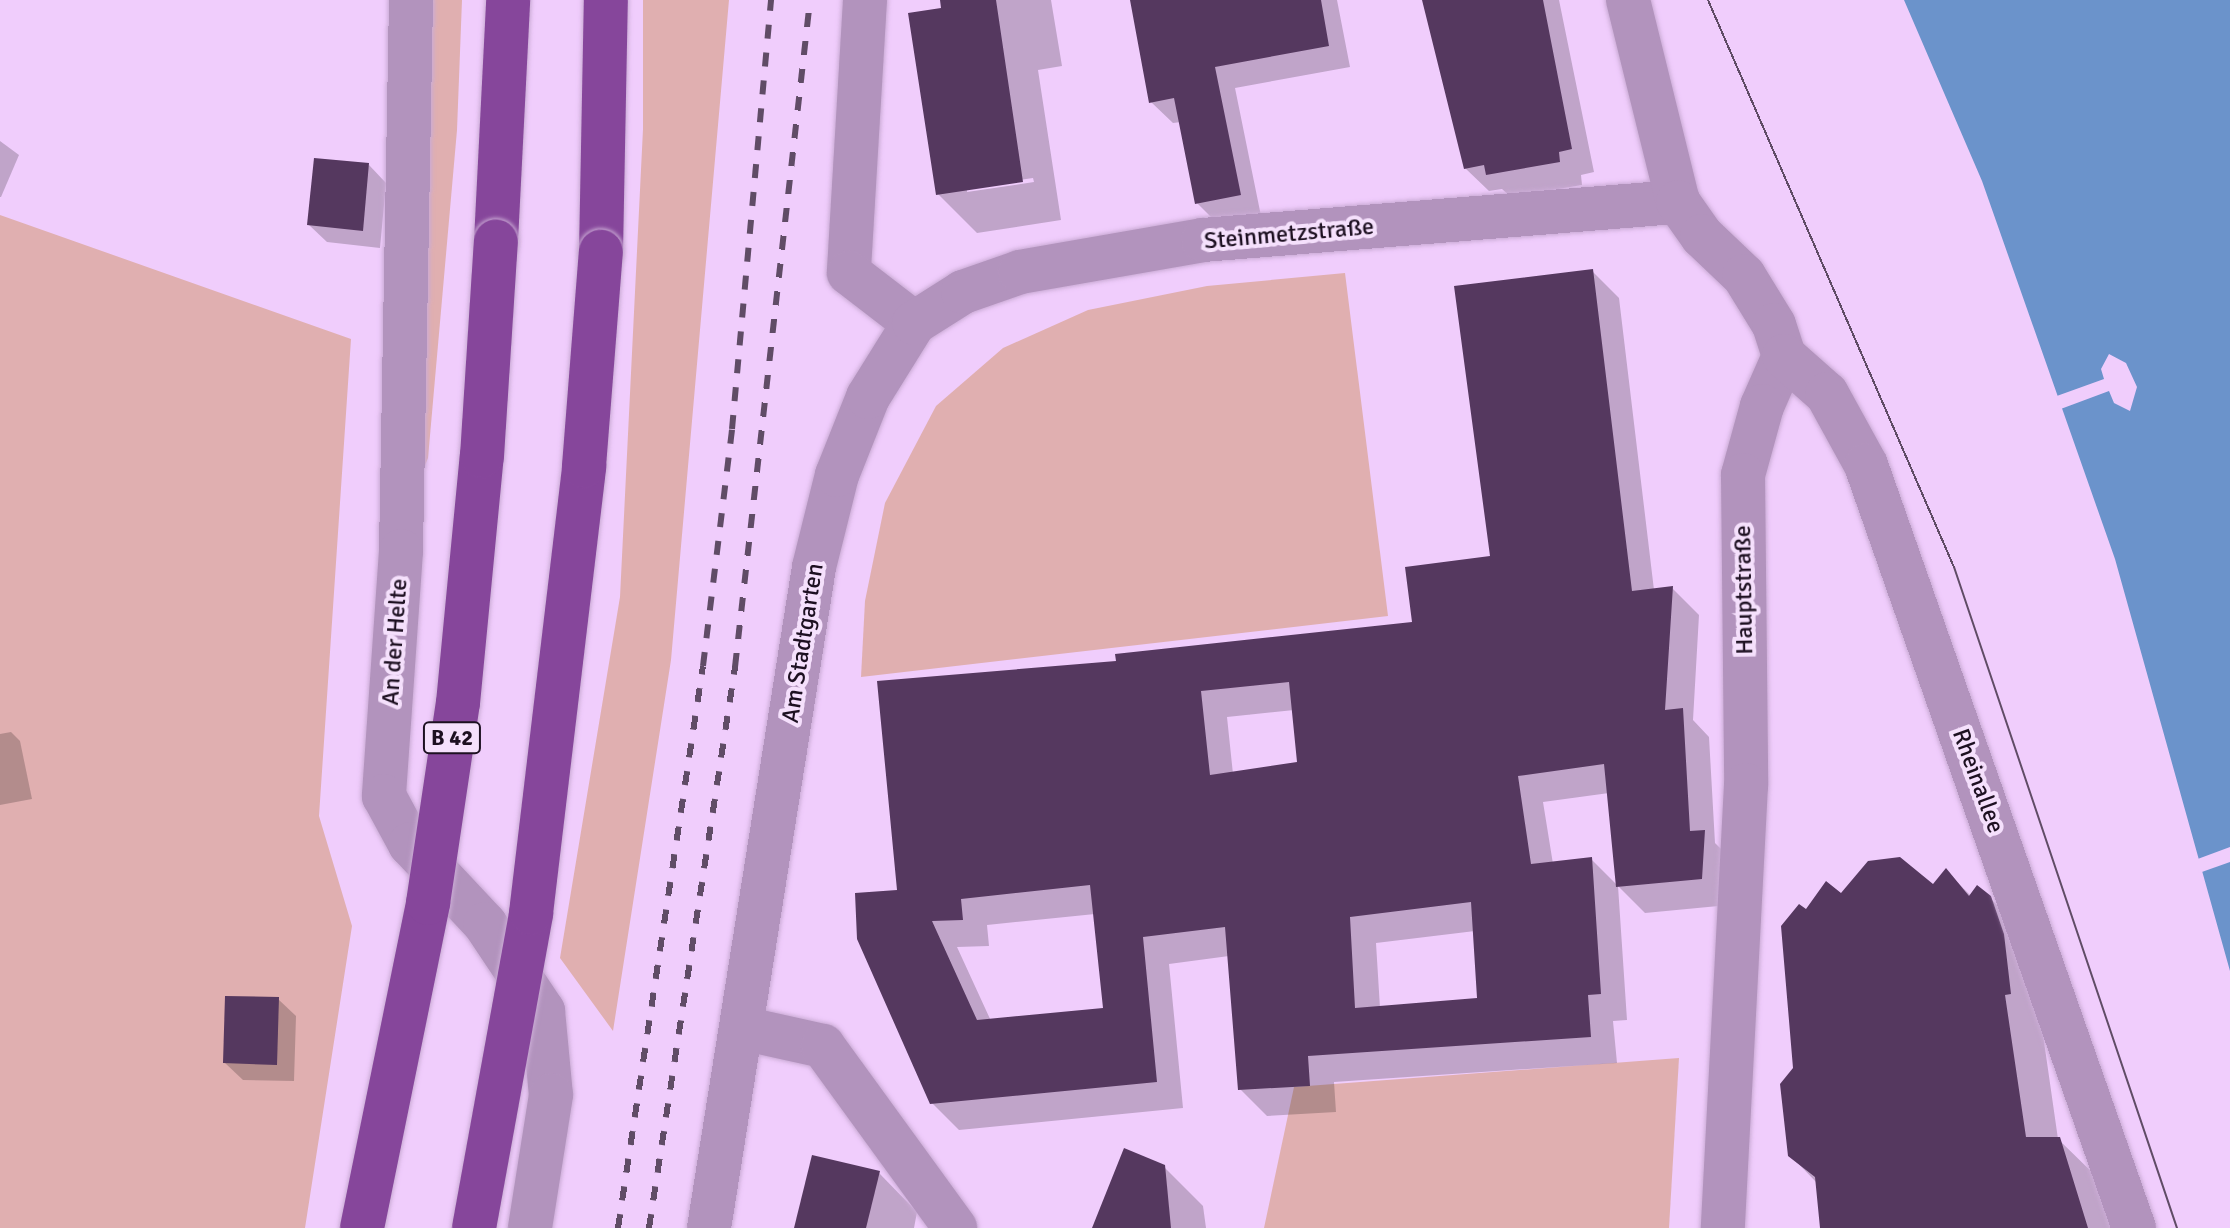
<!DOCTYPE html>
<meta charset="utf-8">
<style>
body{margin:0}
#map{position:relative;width:2230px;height:1228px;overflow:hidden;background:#f0cdfc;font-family:Signika,sans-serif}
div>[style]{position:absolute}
.green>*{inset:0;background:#e0afb0}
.water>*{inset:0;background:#6b93cb}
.pier>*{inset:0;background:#f0cdfc}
.shadow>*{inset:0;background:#0003}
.building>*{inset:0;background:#55385f}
.roads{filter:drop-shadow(0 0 2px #caabd5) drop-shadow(0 0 2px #caabd5)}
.minor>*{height:44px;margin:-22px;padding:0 22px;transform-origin:22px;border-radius:22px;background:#b293bd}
.tertiary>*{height:44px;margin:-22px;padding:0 22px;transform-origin:22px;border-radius:22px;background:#b293bd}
.trunk>*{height:44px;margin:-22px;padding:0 22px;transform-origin:22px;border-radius:22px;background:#86469b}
.tram>*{height:2px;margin:-1px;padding:0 1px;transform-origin:1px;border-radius:1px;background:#604c66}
.rail>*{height:6px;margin-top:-3px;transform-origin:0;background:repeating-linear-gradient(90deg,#604c66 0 14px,transparent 0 28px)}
.bridges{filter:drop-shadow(0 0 2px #caabd5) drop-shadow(0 0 2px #caabd5)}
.trunk-bridge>*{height:44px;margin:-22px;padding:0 22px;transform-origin:22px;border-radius:22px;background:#86469b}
span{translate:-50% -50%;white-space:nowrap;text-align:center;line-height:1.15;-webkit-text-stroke:8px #f5e0fc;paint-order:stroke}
.shield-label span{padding:2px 6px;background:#f5e0fc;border:2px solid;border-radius:6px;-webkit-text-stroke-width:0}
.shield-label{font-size:22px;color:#1d1021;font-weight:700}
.street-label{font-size:24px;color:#1d1021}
</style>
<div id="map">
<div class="green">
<div style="clip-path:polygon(431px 0,462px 0,457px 130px,428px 458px,416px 487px)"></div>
<div style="clip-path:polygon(643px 0,729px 0,671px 660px,613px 1031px,560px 958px,620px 597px,643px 129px)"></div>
<div style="clip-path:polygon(0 215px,351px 339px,319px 816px,352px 926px,305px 1228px,0 1228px)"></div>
<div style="clip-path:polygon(1345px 273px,1388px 616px,861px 677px,865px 601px,885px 503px,936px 406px,1003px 348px,1088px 310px,1207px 286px)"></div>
<div style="clip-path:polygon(1679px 1058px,1669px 1228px,1264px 1228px,1294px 1087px)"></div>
</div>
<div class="water">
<div style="clip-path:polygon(1904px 0,2230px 0,2230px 971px,2115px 559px,1982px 181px)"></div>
</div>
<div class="pier">
<div style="clip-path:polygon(2109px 354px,2126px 363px,2137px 387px,2130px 411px,2114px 403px,2109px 391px,2058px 410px,2054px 397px,2104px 379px,2101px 369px)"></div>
<div style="clip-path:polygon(2230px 847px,2230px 862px,2199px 873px,2195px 860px)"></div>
</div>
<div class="shadow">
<div style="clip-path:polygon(evenodd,942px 0,1051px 0,1062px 66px,1038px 70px,1061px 220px,977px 233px,938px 194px,942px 0,1033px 178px,1034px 182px,967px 192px,967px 188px,1033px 178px)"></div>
<div style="clip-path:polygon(1132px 0,1337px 0,1350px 67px,1235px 88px,1261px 216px,1218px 224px,1197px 203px,1181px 122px,1173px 123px,1151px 102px)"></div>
<div style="clip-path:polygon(1424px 0,1559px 0,1594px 172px,1581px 175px,1582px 185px,1511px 197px,1502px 189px,1489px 191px,1465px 168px)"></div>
<div style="clip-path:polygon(0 141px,19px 155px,1px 197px,0 197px)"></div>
<div style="clip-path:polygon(369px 165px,386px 183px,380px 248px,327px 242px,309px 225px)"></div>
<div style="clip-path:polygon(evenodd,1592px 271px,1619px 298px,1654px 590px,1672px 588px,1699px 615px,1693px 720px,1709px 737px,1715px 843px,1731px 859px,1729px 905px,1645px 913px,1618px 886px,1609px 793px,1543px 802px,1553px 864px,1591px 859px,1618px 886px,1627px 1020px,1613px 1021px,1617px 1063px,1334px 1082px,1336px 1112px,1267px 1116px,1240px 1089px,1229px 956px,1169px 964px,1183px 1108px,959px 1130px,932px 1103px,899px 892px,1118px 663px,1415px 624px,1492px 558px,1592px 271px,1294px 710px,1300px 764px,1233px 774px,1227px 717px,1294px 710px,1592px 271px,1095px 914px,1106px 1010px,991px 1021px,957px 947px,989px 946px,987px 925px,1095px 914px,1592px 271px,1475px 931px,1479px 1000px,1380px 1008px,1376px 943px,1475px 931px)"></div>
<div style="clip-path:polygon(11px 732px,20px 741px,32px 799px,0 805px,0 734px)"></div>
<div style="clip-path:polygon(1946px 871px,1971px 896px,1989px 897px,2029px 937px,2058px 1139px,2098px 1178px,2114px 1228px,1822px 1228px,1817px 1183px,1790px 1155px,1806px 912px,1842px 896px,1934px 887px)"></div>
<div style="clip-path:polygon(278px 999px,296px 1016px,294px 1081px,243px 1080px,225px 1063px)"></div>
<div style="clip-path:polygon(1164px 1167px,1203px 1206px,1206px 1228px,1094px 1228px)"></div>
<div style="clip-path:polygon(879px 1173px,917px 1212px,914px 1228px,796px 1228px)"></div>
</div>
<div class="building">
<div style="clip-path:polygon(940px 0,996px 0,1023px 182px,936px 195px,908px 13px,941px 8px)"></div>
<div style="clip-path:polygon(1130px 0,1321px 0,1329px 46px,1215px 67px,1241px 195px,1195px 204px,1174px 98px,1149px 103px)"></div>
<div style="clip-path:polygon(1422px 0,1543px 0,1572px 149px,1559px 152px,1560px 162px,1486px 175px,1484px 165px,1464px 169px)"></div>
<div style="clip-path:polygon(314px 158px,369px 163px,363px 231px,307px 225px)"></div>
<div style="clip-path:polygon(evenodd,1593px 269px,1632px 591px,1673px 586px,1665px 710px,1683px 708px,1690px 831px,1705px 830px,1702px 879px,1616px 887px,1604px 764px,1518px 776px,1531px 864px,1592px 857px,1601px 994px,1588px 995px,1591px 1037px,1308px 1056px,1310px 1086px,1238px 1090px,1225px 927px,1143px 937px,1157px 1082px,930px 1104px,857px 939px,855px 893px,897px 890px,877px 681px,1116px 661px,1115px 654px,1412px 622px,1405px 567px,1490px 556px,1454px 286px,1593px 269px,1289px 682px,1297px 762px,1210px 775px,1201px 691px,1289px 682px,1593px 269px,1090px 885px,1103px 1008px,977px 1020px,932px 921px,963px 920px,961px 899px,1090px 885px,1593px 269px,1471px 902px,1477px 998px,1355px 1008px,1350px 917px,1471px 902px)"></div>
<div style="clip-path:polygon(1900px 857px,1933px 884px,1946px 868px,1969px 896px,1977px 885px,1991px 896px,2004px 934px,2011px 994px,2005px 995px,2026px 1137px,2060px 1137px,2088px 1228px,1820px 1228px,1815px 1177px,1788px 1156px,1780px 1084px,1793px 1068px,1781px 926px,1799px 904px,1806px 909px,1826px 881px,1841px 893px,1868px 861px)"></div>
<div style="clip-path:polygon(225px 996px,279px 997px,277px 1065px,223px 1063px)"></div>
<div style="clip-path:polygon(1124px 1148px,1165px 1165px,1171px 1228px,1092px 1228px)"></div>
<div style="clip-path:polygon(812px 1155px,880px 1171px,866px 1228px,794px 1228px)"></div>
</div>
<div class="roads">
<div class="minor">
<div style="left:411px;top:0;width:551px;rotate:91.04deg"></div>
<div style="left:401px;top:551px;width:246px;rotate:94deg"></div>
<div style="left:384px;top:796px;width:55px;rotate:61.6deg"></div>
<div style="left:410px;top:844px;width:110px;rotate:46.8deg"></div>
<div style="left:485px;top:924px;width:105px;rotate:56.3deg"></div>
<div style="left:543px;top:1011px;width:84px;rotate:84.6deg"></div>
<div style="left:551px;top:1095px;width:135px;rotate:99deg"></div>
<div style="left:865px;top:0;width:273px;rotate:93.4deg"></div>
<div style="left:849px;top:273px;width:82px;rotate:37.6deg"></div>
<div style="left:742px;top:1028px;width:83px;rotate:12.5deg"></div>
<div style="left:823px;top:1046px;width:225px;rotate:54deg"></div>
<div style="left:709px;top:1228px;width:669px;rotate:-80.97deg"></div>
<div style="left:814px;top:567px;width:95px;rotate:-76deg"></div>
<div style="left:837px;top:475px;width:84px;rotate:-68.3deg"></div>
<div style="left:868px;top:397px;width:87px;rotate:-58.1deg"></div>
<div style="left:914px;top:323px;width:58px;rotate:-32.3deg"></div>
<div style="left:963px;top:292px;width:60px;rotate:-19.3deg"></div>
<div style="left:1020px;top:272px;width:186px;rotate:-9.9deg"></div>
<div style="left:1203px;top:240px;width:477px;rotate:-4.6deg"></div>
</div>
<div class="tertiary">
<div style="left:1628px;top:0;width:208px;rotate:76.1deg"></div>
<div style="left:1678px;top:202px;width:42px;rotate:54.8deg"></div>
<div style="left:1702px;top:236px;width:58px;rotate:43.6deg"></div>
<div style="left:1744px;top:276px;width:57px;rotate:58.5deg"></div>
<div style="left:1774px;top:325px;width:33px;rotate:72deg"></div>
<div style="left:1784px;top:356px;width:55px;rotate:113.7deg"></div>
<div style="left:1762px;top:406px;width:72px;rotate:105.4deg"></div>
<div style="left:1743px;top:475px;width:310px;rotate:89.4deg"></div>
<div style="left:1746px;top:785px;width:444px;rotate:93deg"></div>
<div style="left:1784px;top:356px;width:57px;rotate:41.5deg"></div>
<div style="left:1827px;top:394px;width:81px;rotate:61.2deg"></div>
<div style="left:1866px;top:465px;width:809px;rotate:70.65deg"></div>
</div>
<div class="trunk">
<div style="left:496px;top:241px;width:241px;rotate:-87.1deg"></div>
<div style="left:601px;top:252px;width:252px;rotate:-88.9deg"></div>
</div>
</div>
<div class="tram">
<div style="left:1708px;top:0;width:618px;rotate:66.55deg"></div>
<div style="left:1954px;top:567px;width:698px;rotate:71.36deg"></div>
</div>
<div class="rail">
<div style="left:618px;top:1228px;width:568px;rotate:-81.4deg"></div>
<div style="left:703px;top:666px;width:239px;rotate:-83deg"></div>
<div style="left:732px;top:429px;width:431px;rotate:-84.8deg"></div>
<div style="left:649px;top:1228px;width:568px;rotate:-81.28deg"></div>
<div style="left:735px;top:667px;width:671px;rotate:-83.58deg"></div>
</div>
<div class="bridges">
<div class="trunk-bridge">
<div style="left:362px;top:1228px;width:332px;rotate:-78.5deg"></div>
<div style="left:428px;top:903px;width:202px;rotate:-81.5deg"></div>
<div style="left:458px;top:703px;width:248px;rotate:-84.5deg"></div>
<div style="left:482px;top:456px;width:215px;rotate:-86.3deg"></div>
<div style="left:474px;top:1228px;width:320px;rotate:-79.7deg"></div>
<div style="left:531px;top:913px;width:450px;rotate:-83.2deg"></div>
<div style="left:584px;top:466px;width:215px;rotate:-85.5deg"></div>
</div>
</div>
<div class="shield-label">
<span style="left:452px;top:738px">B 42</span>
</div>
<div class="street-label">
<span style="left:1289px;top:234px;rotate:-5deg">Steinmetzstraße</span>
<span style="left:1744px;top:590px;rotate:-91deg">Hauptstraße</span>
<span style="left:395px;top:642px;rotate:-86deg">An der Helte</span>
<span style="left:803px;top:643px;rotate:-81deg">Am Stadtgarten</span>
<span style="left:1978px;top:781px;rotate:70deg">Rheinallee</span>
</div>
</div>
